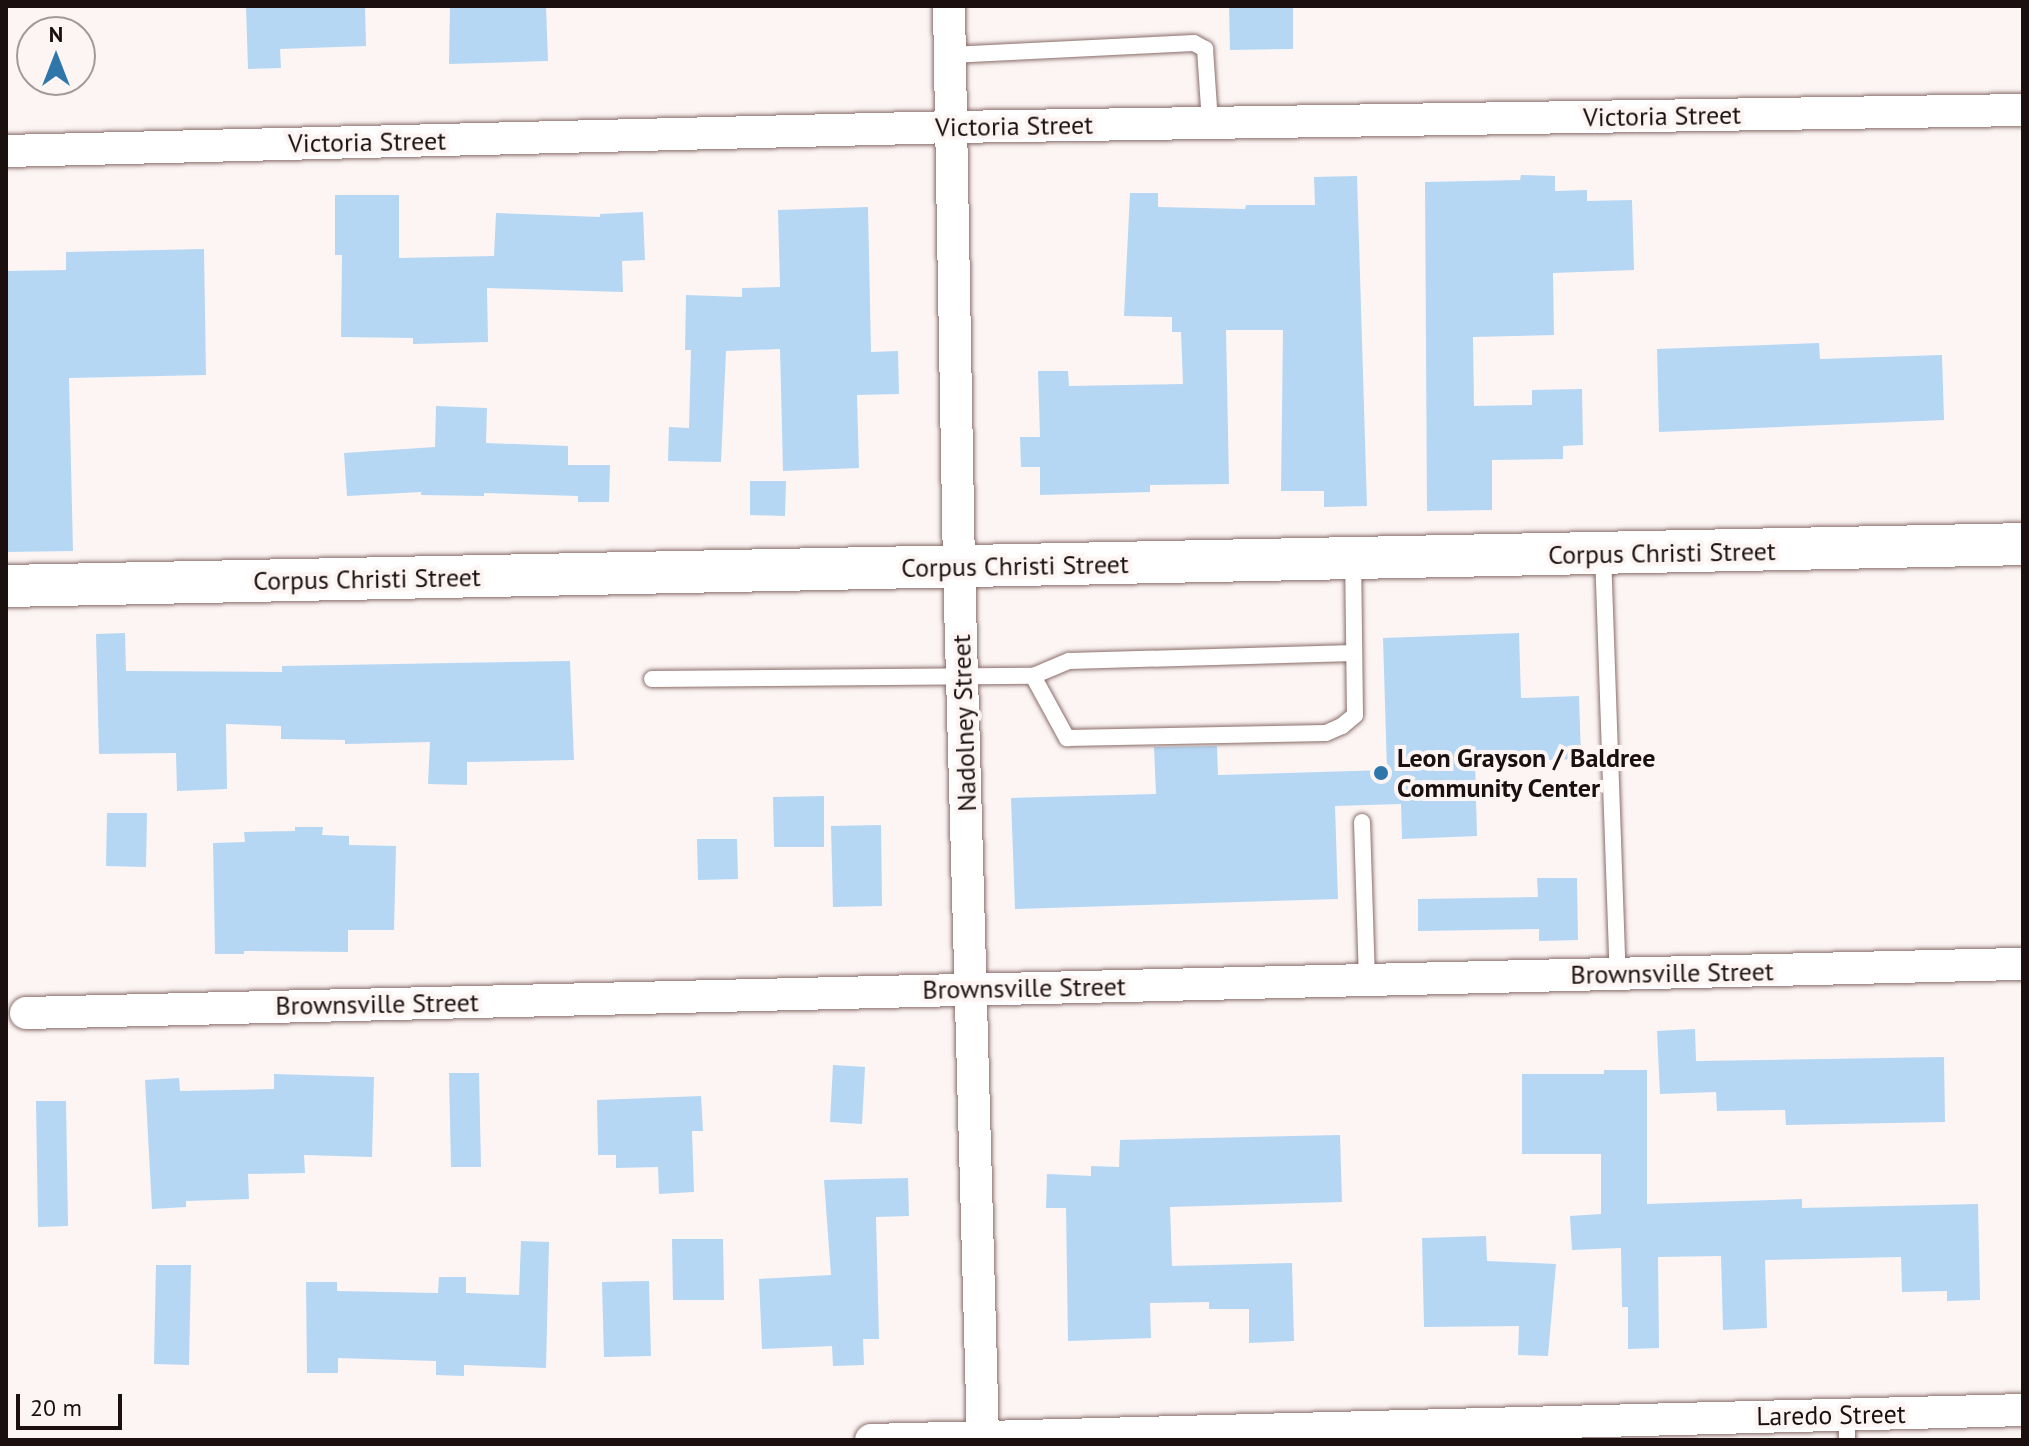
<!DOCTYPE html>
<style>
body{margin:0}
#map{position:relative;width:2029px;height:1446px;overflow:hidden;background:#fcf5f4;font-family:"PT Sans",sans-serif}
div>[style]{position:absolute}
.building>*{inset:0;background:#b5d7f4}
.roads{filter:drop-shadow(0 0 2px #896d69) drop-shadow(0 0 2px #896d69)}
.service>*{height:16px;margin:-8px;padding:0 8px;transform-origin:8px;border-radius:8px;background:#fff}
.minor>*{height:32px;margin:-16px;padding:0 16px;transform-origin:16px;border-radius:16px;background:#fff}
.tertiary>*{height:42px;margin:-21px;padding:0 21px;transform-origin:21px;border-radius:21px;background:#fff}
.dots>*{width:22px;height:22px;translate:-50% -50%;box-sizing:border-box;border:4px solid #fcf5f4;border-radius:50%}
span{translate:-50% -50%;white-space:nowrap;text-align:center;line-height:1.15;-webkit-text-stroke:8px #fcf5f4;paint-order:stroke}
.street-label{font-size:26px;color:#1b100f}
.poi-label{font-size:26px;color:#1b100f;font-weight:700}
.left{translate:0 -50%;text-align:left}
.frame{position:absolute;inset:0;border:8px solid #1b100f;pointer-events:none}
.north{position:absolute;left:16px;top:16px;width:80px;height:80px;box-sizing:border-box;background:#fcf5f4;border:2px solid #a29998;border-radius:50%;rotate:0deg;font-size:22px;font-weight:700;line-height:32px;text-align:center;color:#1b100f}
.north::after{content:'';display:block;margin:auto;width:28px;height:36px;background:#2f77ab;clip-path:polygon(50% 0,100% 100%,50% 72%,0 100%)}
.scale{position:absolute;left:16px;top:1394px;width:106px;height:36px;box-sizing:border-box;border:4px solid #1b100f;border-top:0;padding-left:10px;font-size:24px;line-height:28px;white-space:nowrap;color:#1b100f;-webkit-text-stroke:6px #fcf5f4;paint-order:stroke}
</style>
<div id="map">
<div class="building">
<div style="clip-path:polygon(246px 6px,365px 6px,366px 46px,280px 49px,281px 68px,248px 69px)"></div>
<div style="clip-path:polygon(450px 6px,546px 6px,548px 61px,449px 64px)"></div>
<div style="clip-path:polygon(1229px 6px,1293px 6px,1293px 49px,1230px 50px)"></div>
<div style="clip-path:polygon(1521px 175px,1555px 176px,1555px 191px,1587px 190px,1587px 201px,1632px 200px,1634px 270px,1553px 273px,1554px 335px,1473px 337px,1474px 406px,1532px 405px,1532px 390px,1582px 389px,1583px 445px,1563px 446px,1563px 459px,1492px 460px,1492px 510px,1427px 511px,1425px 182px,1520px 180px)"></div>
<div style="clip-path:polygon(1357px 176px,1367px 506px,1324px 507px,1324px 491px,1281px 491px,1283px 330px,1226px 330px,1229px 484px,1150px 485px,1150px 492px,1040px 495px,1040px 467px,1021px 467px,1020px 437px,1040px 437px,1038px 371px,1068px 371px,1069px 386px,1183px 384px,1181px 332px,1172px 332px,1172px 317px,1124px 316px,1130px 193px,1158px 193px,1158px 207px,1245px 209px,1246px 205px,1315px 205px,1314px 177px)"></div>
<div style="clip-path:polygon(335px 195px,399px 195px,399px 258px,494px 256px,496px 213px,600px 217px,600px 214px,643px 212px,645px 260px,622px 261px,623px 292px,487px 288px,488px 342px,413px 344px,413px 338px,341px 337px,342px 255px,335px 255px)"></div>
<div style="clip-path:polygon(868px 207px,871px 352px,898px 351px,899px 394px,857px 395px,859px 468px,783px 471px,780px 349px,726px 351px,721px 462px,668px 461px,669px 427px,689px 428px,691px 350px,685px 350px,686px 295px,742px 297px,742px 288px,780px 287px,778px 210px)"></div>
<div style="clip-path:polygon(204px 249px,206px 375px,69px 378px,73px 551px,6px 552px,6px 271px,66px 270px,66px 252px)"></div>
<div style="clip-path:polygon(1819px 343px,1820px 359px,1942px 355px,1944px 420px,1659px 432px,1657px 349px)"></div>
<div style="clip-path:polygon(436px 406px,487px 408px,486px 443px,568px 446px,568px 465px,610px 465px,609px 502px,578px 502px,578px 496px,484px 493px,484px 496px,421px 495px,421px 492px,347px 496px,344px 453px,435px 447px)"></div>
<div style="clip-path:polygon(750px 481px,786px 481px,785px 516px,750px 515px)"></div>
<div style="clip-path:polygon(125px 633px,126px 671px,282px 672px,282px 666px,570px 661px,574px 760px,467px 762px,467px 785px,428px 784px,430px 742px,345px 744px,345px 740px,281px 739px,281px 726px,226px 724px,227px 789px,177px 791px,176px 753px,99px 754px,96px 634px)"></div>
<div style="clip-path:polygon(1519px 633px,1521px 698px,1579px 696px,1581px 759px,1475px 762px,1477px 836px,1402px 839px,1401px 804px,1335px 806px,1338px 899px,1015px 909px,1011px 798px,1156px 794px,1154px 747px,1217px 746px,1218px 775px,1387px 770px,1383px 638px)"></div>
<div style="clip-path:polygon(824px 796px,824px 847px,774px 847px,773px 797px)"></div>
<div style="clip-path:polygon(107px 813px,147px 813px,146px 867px,106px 866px)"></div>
<div style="clip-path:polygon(881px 825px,882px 906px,833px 907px,831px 826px)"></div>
<div style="clip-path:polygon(295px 827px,323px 827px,322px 835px,349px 836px,349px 845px,396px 846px,394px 930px,348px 930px,348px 952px,244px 951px,244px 954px,215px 954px,213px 843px,245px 842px,244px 832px,295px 831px)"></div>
<div style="clip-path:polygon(697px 839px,737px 839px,738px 879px,698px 880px)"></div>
<div style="clip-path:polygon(1537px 878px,1577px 878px,1578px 940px,1539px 941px,1539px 929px,1418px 931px,1418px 899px,1538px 897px)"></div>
<div style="clip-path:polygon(1695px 1029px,1696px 1061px,1944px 1057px,1945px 1122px,1786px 1125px,1785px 1110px,1717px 1111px,1716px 1092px,1660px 1094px,1657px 1031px)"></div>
<div style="clip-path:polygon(833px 1065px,865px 1067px,862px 1124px,830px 1122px)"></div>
<div style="clip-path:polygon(1604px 1070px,1647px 1070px,1647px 1204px,1802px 1199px,1802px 1208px,1978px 1204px,1980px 1300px,1947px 1301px,1947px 1291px,1902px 1292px,1901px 1257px,1765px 1260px,1767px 1328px,1723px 1330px,1721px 1256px,1658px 1257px,1659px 1348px,1628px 1349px,1628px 1307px,1622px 1307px,1621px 1248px,1572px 1250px,1570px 1216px,1601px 1214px,1601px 1154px,1522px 1154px,1522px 1074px,1604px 1074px)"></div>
<div style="clip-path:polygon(449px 1073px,479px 1073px,481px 1167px,451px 1167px)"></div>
<div style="clip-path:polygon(274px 1074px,374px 1077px,372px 1157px,304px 1155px,305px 1173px,248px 1174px,249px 1199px,186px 1201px,186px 1207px,152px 1209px,145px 1080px,179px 1078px,180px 1091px,274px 1089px)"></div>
<div style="clip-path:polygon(701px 1096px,703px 1131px,692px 1131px,694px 1192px,659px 1194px,658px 1167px,616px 1168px,616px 1155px,598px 1155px,597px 1100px)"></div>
<div style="clip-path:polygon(36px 1101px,66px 1101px,68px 1226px,38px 1227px)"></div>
<div style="clip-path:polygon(1340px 1135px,1342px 1202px,1170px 1207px,1172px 1266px,1292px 1263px,1294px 1341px,1249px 1343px,1249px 1309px,1209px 1309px,1209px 1302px,1150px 1303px,1151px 1338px,1068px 1341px,1066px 1208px,1046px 1208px,1047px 1174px,1091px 1176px,1091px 1166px,1119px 1167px,1120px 1140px)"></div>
<div style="clip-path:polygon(908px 1178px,909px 1216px,876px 1217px,879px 1339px,863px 1339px,864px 1365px,833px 1366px,832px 1346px,762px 1349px,759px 1279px,831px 1275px,824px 1180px)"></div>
<div style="clip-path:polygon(1486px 1236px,1487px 1261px,1556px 1264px,1548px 1356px,1518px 1355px,1519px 1326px,1424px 1327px,1422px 1238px)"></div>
<div style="clip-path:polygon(672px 1239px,723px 1239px,724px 1300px,673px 1300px)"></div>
<div style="clip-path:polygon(521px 1241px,549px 1242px,546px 1368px,464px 1365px,464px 1376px,436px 1375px,436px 1361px,338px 1358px,338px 1373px,307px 1373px,306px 1282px,337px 1282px,337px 1291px,438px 1293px,439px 1277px,466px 1277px,466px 1293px,519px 1295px)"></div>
<div style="clip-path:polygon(156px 1265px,191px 1265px,189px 1365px,154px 1364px)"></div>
<div style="clip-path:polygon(649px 1281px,651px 1356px,604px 1357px,602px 1282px)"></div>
</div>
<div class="roads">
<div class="service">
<div style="left:950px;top:55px;width:244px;rotate:-2.8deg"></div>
<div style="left:1194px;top:43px;width:13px;rotate:29deg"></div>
<div style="left:1205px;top:49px;width:74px;rotate:86.1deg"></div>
<div style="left:1603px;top:554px;width:420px;rotate:88deg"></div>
<div style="left:1033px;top:676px;width:71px;rotate:61.3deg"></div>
<div style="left:1067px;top:738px;width:259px;rotate:-1.1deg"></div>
<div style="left:1326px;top:733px;width:17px;rotate:-24deg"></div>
<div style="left:1342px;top:726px;width:17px;rotate:-40deg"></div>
<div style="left:1355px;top:715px;width:156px;rotate:-90.7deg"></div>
<div style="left:652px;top:679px;width:381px;rotate:-0.5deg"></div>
<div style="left:1033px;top:676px;width:39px;rotate:-23deg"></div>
<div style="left:1069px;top:661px;width:285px;rotate:-1.6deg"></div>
<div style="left:1362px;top:822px;width:158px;rotate:88.2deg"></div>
<div style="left:1847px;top:1415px;width:25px;rotate:90deg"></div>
</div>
<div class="minor">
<div style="left:949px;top:6px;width:562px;rotate:88.98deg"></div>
<div style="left:959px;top:568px;width:872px;rotate:88.42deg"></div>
<div style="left:6px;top:151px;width:946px;rotate:-1.45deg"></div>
<div style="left:952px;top:127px;width:1071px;rotate:-0.91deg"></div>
<div style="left:26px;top:1013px;width:1998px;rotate:-1.41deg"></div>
<div style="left:871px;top:1440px;width:1152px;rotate:-1.49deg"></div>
</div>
<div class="tertiary">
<div style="left:6px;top:586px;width:2017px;rotate:-1.19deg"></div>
</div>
</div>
<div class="dots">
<div style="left:1381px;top:773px;background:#2f77ab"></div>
</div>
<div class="street-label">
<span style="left:1662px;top:116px;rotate:-1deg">Victoria Street</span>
<span style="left:1014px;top:126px;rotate:-1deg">Victoria Street</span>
<span style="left:367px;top:142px;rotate:-1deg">Victoria Street</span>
<span style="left:1662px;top:553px;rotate:-1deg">Corpus Christi Street</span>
<span style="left:1015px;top:566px;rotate:-1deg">Corpus Christi Street</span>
<span style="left:367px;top:579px;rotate:-1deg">Corpus Christi Street</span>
<span style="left:964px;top:723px;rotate:-92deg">Nadolney Street</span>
<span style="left:1672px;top:973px;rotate:-1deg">Brownsville Street</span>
<span style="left:1024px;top:988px;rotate:-1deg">Brownsville Street</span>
<span style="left:377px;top:1004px;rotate:-1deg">Brownsville Street</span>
<span style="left:1831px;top:1415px;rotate:-1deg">Laredo Street</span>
</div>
<div class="poi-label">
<span class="left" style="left:1397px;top:773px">Leon Grayson / Baldree<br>Community Center</span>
</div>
<div class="frame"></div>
<div class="north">N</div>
<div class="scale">20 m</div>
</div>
